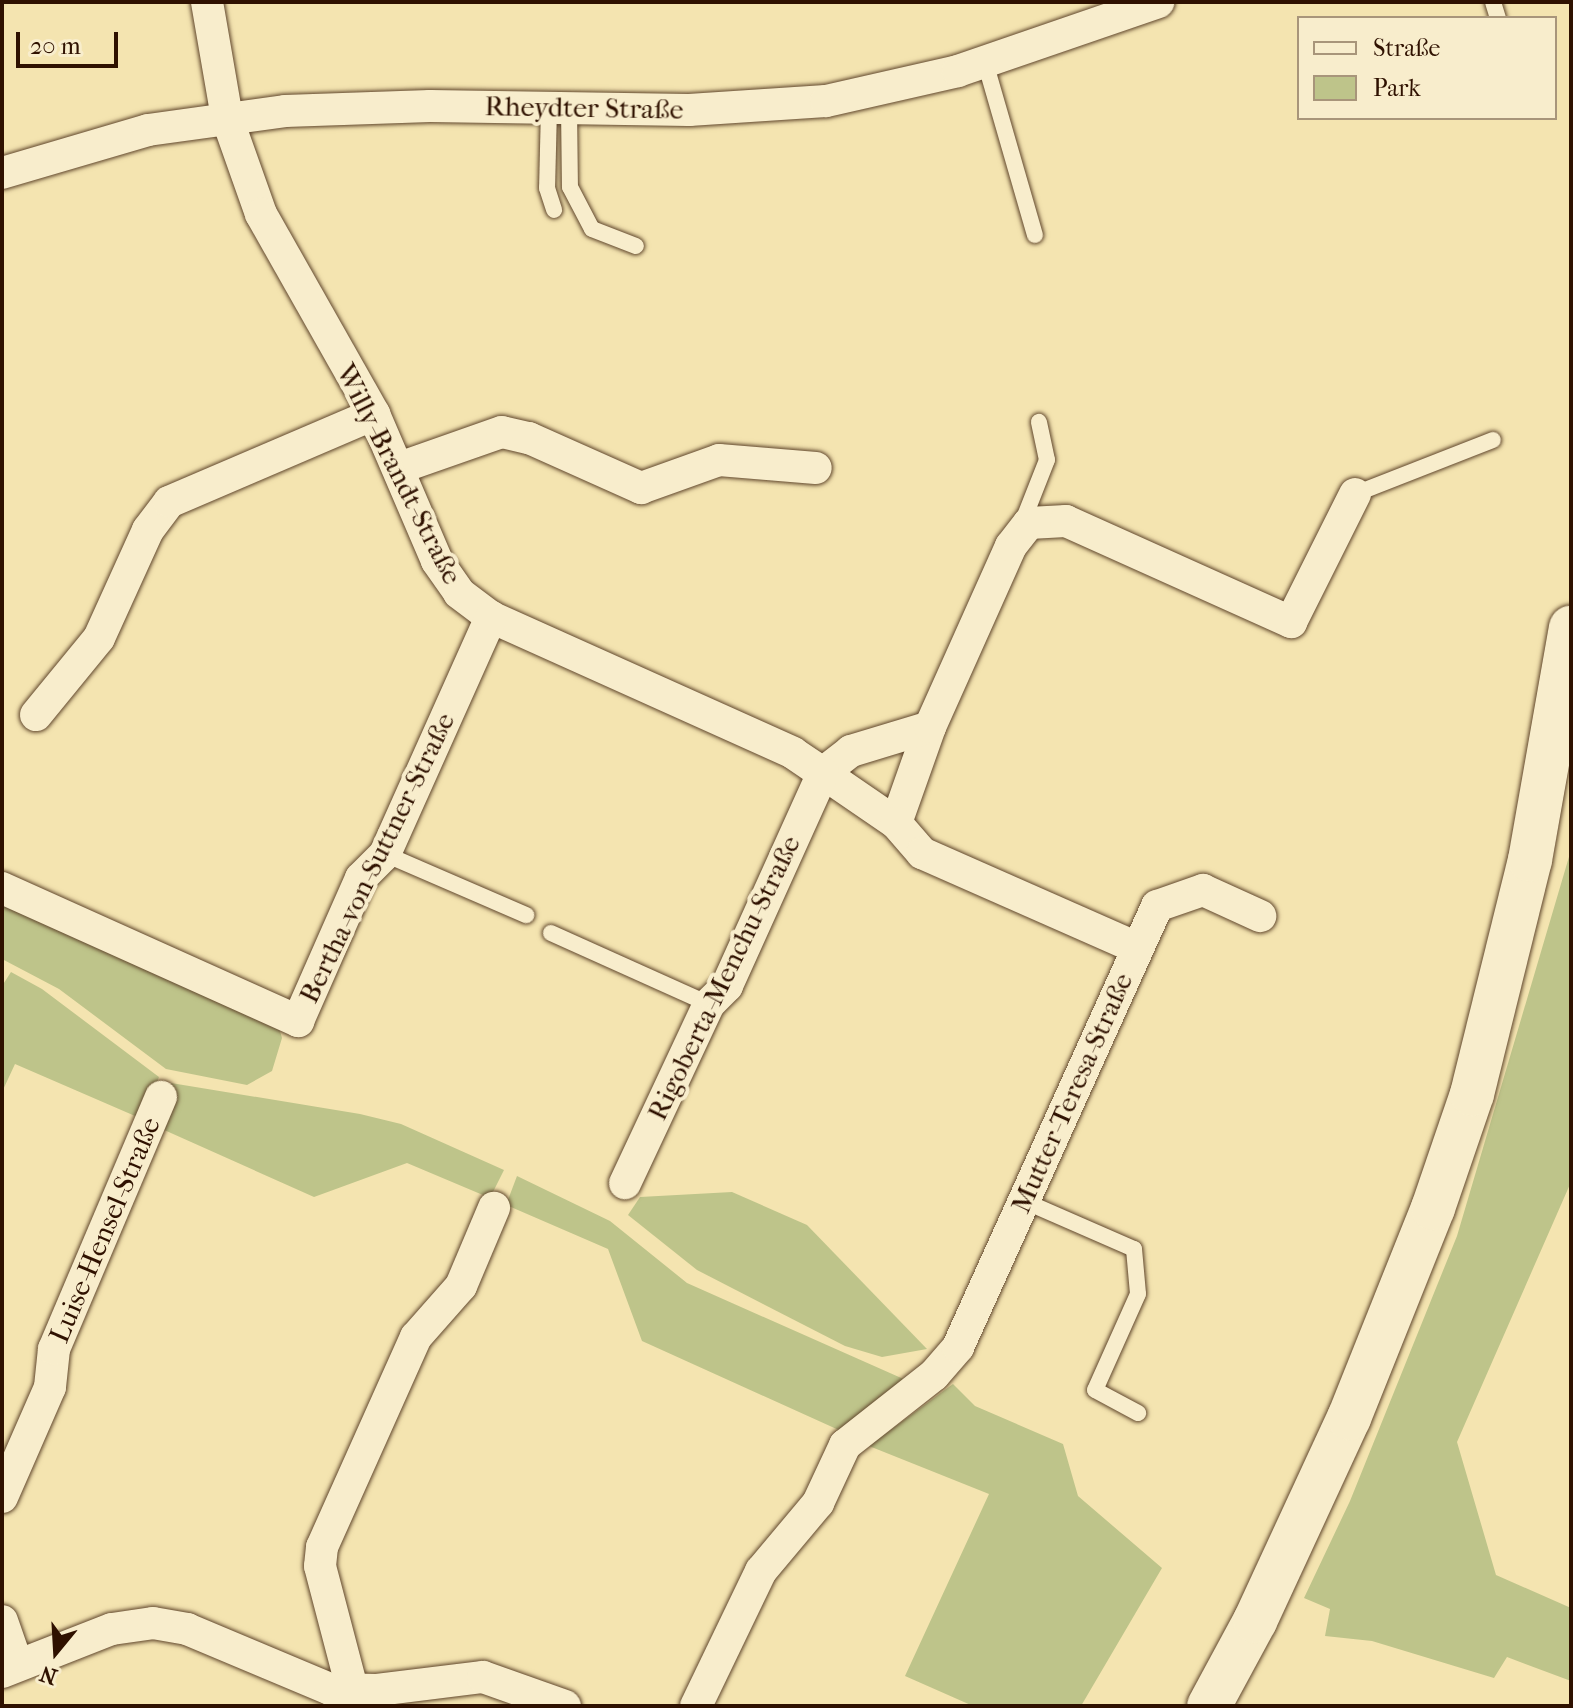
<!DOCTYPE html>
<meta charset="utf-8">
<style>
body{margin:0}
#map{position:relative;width:1573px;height:1708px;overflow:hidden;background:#f4e4b0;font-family:"IM FELL French Canon",serif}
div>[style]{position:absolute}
.green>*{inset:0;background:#bec48a}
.roads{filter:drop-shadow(0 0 2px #60462c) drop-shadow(0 0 2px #60462c)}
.lane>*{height:16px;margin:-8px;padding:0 8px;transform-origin:8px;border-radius:8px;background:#f8edcc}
.street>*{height:32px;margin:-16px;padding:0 16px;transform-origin:16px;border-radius:16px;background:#f8edcc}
.secondary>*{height:44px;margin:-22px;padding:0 22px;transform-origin:22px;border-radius:22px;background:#f8edcc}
span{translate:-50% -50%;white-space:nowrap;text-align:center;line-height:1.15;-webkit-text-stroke:8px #f8edcc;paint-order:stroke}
.street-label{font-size:28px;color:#2f1100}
.frame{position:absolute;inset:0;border:4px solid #2f1100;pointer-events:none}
.legend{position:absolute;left:1297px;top:16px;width:260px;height:104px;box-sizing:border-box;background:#f8edcc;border:2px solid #a8957a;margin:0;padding:10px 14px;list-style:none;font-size:24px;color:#2f1100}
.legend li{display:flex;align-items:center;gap:16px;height:40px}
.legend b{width:40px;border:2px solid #a8957a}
.north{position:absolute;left:16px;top:1612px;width:80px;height:80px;-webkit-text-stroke:6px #f8edcc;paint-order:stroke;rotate:198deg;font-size:22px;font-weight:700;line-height:32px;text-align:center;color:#2f1100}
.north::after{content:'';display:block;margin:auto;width:28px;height:36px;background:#2f1100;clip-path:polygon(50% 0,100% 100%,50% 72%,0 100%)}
.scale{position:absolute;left:16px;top:32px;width:102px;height:36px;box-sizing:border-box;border:4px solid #2f1100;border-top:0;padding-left:10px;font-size:24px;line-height:28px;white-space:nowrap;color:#2f1100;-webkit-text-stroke:6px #f8edcc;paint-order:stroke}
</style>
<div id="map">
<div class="green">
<div style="clip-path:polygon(1571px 850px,1571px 1182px,1457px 1442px,1496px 1575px,1571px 1608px,1571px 1681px,1507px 1657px,1494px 1678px,1372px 1641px,1325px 1636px,1330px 1609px,1304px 1598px,1350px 1501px,1457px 1236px)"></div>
<div style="clip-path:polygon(2px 900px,278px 1024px,282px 1038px,272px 1071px,247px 1085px,166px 1069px,59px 989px,2px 959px)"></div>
<div style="clip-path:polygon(11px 972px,42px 989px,159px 1077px,142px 1119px,15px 1064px,2px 1092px,2px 986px)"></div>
<div style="clip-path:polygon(171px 1083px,360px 1114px,401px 1124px,504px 1170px,490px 1198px,407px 1163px,314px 1197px,153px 1125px)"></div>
<div style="clip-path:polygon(517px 1176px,610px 1221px,687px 1283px,908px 1381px,841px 1431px,642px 1341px,608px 1249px,506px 1205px)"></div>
<div style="clip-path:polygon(732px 1192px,807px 1225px,927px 1349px,882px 1357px,845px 1346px,697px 1270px,628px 1215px,640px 1197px)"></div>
<div style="clip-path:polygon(953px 1384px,975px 1406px,1063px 1444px,1078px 1496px,1162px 1568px,1081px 1706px,973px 1706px,905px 1676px,989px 1494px,869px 1446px)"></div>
</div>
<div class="roads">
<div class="lane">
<div style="left:1493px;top:2px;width:17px;rotate:73deg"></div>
<div style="left:985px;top:62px;width:180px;rotate:73.9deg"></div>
<div style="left:549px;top:108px;width:80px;rotate:91.4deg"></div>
<div style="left:547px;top:188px;width:23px;rotate:72deg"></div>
<div style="left:569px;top:108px;width:79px;rotate:89.3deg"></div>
<div style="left:570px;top:187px;width:47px;rotate:62.4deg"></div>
<div style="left:592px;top:229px;width:47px;rotate:21.1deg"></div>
<div style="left:1355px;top:494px;width:148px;rotate:-21.4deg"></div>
<div style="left:1021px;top:526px;width:71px;rotate:-68.5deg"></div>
<div style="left:1047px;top:460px;width:39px;rotate:-102deg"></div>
<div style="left:385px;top:854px;width:154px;rotate:23.4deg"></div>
<div style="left:551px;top:933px;width:173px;rotate:24.2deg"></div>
<div style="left:1024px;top:1201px;width:120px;rotate:23.6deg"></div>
<div style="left:1134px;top:1249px;width:45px;rotate:84.9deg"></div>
<div style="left:1138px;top:1294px;width:105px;rotate:114.1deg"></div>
<div style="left:1095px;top:1390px;width:49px;rotate:28.1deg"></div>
</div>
<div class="street">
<div style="left:207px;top:2px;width:118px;rotate:80.2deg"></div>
<div style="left:227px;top:118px;width:102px;rotate:70.5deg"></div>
<div style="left:261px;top:214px;width:230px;rotate:60.5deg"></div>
<div style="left:374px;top:414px;width:160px;rotate:66.8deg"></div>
<div style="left:437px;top:561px;width:39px;rotate:55deg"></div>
<div style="left:459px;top:593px;width:40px;rotate:37deg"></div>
<div style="left:491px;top:617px;width:331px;rotate:24.2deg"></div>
<div style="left:793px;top:753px;width:36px;rotate:34deg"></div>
<div style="left:823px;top:773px;width:88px;rotate:34.4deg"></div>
<div style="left:896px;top:823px;width:102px;rotate:-70.5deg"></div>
<div style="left:930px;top:727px;width:83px;rotate:163.1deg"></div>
<div style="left:851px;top:751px;width:36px;rotate:142deg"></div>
<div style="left:823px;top:773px;width:234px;rotate:114.3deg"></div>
<div style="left:727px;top:986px;width:25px;rotate:135deg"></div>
<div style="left:709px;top:1004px;width:198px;rotate:115.1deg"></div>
<div style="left:2px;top:173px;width:152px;rotate:-16.4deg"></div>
<div style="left:148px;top:130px;width:138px;rotate:-7.9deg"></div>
<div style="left:285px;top:111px;width:145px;rotate:-2deg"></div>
<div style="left:430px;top:106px;width:259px;rotate:0.9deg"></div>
<div style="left:689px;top:110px;width:137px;rotate:-3.8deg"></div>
<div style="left:826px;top:101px;width:135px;rotate:-12.8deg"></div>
<div style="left:958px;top:71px;width:212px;rotate:-19deg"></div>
<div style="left:399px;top:468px;width:109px;rotate:-19.3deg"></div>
<div style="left:502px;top:432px;width:28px;rotate:13deg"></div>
<div style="left:529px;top:438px;width:123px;rotate:24.1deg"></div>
<div style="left:641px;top:488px;width:83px;rotate:-19.7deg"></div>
<div style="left:719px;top:460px;width:97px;rotate:4.7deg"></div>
<div style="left:36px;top:715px;width:99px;rotate:-50.7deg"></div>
<div style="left:99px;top:638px;width:119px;rotate:-65.6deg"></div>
<div style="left:148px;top:530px;width:35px;rotate:-53deg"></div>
<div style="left:169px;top:502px;width:223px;rotate:-23.2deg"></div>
<div style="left:930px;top:727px;width:198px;rotate:-65.9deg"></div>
<div style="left:1011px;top:546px;width:29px;rotate:-52deg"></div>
<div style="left:1029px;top:523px;width:37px;rotate:-3deg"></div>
<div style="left:1066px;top:521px;width:247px;rotate:24.2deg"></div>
<div style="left:1291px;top:622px;width:143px;rotate:-63.4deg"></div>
<div style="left:896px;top:823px;width:40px;rotate:49deg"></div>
<div style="left:922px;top:853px;width:235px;rotate:23.8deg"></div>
<div style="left:2px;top:888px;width:325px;rotate:24.2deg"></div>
<div style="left:298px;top:1021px;width:156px;rotate:-66.2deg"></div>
<div style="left:361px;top:878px;width:34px;rotate:-45deg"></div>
<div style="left:385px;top:854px;width:260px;rotate:-65.9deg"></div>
<div style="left:2px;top:1497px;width:120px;rotate:-66.4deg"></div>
<div style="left:50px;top:1387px;width:38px;rotate:-84deg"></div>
<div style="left:54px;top:1349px;width:274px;rotate:-67deg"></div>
<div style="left:2px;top:1621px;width:46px;rotate:70.8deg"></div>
<div style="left:2px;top:1672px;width:118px;rotate:-21.4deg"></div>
<div style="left:112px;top:1629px;width:41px;rotate:-8.3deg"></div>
<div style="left:153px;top:1623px;width:35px;rotate:10deg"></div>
<div style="left:187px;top:1629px;width:155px;rotate:22.8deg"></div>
<div style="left:330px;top:1689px;width:47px;rotate:1.2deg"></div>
<div style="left:377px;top:1690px;width:107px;rotate:-7deg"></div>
<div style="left:483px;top:1677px;width:87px;rotate:19.5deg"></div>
<div style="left:353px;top:1692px;width:130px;rotate:-104.7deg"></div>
<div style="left:320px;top:1566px;width:19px;rotate:-84deg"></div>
<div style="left:322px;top:1547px;width:230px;rotate:-65.9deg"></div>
<div style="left:416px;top:1337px;width:68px;rotate:-48.6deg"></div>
<div style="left:461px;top:1286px;width:85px;rotate:-67.1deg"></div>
<div style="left:696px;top:1706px;width:150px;rotate:-64.3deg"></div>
<div style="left:761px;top:1571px;width:89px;rotate:-50deg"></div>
<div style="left:818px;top:1503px;width:64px;rotate:-65deg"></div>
<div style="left:845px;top:1445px;width:113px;rotate:-38.2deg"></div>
<div style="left:934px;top:1375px;width:37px;rotate:-49deg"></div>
<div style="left:958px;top:1347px;width:484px;rotate:-65.7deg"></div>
<div style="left:1157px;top:906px;width:49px;rotate:-19.2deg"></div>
<div style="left:1203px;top:890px;width:63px;rotate:24.5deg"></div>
</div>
<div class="secondary">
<div style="left:1209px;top:1706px;width:97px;rotate:-61.6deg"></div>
<div style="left:1255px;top:1621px;width:224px;rotate:-65.2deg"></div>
<div style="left:1349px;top:1418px;width:226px;rotate:-68.2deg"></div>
<div style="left:1433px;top:1208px;width:120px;rotate:-71.1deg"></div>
<div style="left:1472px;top:1094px;width:241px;rotate:-76.1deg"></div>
<div style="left:1530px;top:860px;width:236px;rotate:-80deg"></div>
</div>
</div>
<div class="street-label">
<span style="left:584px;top:108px;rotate:1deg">Rheydter Straße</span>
<span style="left:399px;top:474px;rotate:63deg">Willy-Brandt-Straße</span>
<span style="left:377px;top:858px;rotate:-64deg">Bertha-von-Suttner-Straße</span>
<span style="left:724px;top:978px;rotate:-64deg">Rigoberta-Menchu-Straße</span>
<span style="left:1072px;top:1093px;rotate:-66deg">Mutter-Teresa-Straße</span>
<span style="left:105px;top:1230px;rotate:-67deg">Luise-Hensel-Straße</span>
</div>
<div class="frame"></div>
<ul class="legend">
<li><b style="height:10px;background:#f8edcc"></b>Straße</li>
<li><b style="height:22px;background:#bec48a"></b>Park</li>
</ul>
<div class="north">N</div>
<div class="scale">20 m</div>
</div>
